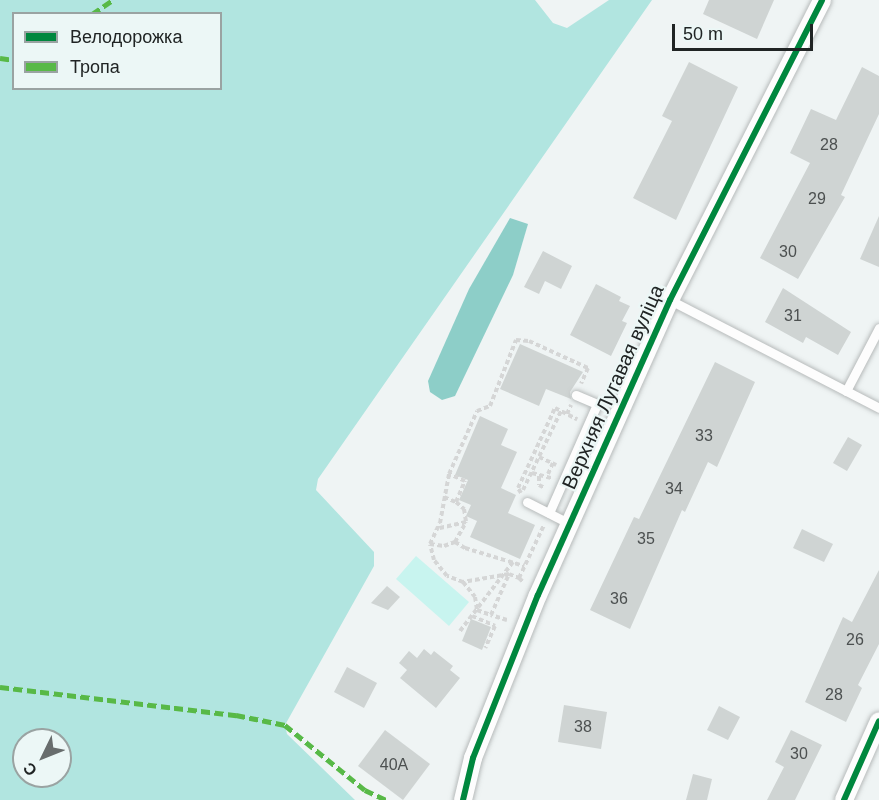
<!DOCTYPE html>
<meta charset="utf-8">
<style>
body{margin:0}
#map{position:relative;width:879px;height:800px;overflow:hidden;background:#eff4f4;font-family:Helvetica,sans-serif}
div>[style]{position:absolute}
.green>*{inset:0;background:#c8f4ef}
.forest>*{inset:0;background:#b1e5e0}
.water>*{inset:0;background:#8dcec8}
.building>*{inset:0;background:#cfd4d3}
.path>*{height:4px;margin-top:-2px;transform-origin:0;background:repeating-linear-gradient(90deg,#d5d6d6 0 4.5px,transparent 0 7.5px)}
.roads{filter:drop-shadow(0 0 2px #b7bbbb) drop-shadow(0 0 2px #b7bbbb)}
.service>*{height:9px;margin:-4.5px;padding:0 4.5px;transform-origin:4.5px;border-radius:4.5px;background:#fdfdfd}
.minor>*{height:18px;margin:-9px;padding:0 9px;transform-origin:9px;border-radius:9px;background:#fdfdfd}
.quiet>*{height:4.5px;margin-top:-2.25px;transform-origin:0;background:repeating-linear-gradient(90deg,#58b947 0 9px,transparent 0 13.5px)}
.cycleway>*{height:6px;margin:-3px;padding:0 3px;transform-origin:3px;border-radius:3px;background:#00873e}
span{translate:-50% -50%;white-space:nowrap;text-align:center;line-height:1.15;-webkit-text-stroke:4.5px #ecf7f6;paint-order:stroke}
.number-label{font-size:16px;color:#4c5050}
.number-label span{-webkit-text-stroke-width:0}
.street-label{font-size:20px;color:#202424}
.legend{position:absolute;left:12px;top:12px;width:210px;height:78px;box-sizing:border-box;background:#ecf7f6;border:2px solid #9aa3a2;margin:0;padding:8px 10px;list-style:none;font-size:18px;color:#202424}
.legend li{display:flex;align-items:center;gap:12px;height:30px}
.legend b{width:30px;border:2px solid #9aa3a2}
.north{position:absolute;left:12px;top:728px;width:60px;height:60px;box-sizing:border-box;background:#ecf7f6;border:2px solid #9aa3a2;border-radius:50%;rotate:227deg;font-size:16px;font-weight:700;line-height:24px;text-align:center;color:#202424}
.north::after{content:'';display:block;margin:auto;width:21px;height:27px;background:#686d6d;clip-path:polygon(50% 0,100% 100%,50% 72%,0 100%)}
.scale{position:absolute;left:672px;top:24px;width:141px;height:27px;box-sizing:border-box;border:3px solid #202424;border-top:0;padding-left:8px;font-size:18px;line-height:21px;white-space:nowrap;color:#202424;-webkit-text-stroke:4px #ecf7f6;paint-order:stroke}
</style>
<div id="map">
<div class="green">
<div style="clip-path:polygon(416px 556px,469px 602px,449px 626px,396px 579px)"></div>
</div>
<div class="forest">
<div style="clip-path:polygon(evenodd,0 0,535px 0,553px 23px,567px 28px,609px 0,652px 0,318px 479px,316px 490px,374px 552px,374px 566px,285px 725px,287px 734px,355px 800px,0 800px,0 0,14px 14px,220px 14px,220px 88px,14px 88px,14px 14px,0 0,24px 740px,60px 740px,60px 776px,24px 776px,24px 740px)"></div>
</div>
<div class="water">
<div style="clip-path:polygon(510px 218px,528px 224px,513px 275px,455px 396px,442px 400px,430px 392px,428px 381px,469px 289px)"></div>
</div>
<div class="building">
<div style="clip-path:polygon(709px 0,774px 0,757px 39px,703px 14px)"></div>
<div style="clip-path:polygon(689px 62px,738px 87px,676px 220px,633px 198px,672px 121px,662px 116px)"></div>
<div style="clip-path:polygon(862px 67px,879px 76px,879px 114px,841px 195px,845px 197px,798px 279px,760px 258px,810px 163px,790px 153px,811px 109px,836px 120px)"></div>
<div style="clip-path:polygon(879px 216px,879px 267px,860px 259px)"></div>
<div style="clip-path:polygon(543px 251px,572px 266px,561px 289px,545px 281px,539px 294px,524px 287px)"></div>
<div style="clip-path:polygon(596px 284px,621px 297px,619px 301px,630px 306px,622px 321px,627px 323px,611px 356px,570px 335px)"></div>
<div style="clip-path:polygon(783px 288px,851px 332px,838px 355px,806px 337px,803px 343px,765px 322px)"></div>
<div style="clip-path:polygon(520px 344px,583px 372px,570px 392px,571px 399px,546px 389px,539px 406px,500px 389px)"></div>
<div style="clip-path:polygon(715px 362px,755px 382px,717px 467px,708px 462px,685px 512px,682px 510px,630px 629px,590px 610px,634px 517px,639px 519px)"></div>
<div style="clip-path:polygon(480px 416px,508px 429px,501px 445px,517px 452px,501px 488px,516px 495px,508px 513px,535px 525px,520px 559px,470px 537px,477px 521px,466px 516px,471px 505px,459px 500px,468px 480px,455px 475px)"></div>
<div style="clip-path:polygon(848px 437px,862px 445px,847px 471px,833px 463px)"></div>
<div style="clip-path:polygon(802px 529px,833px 544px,824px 562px,793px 548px)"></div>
<div style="clip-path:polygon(879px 570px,879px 644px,858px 685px,862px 688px,846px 722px,805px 702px,843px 617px,852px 622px)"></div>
<div style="clip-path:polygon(387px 586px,400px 597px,388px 610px,371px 603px)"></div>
<div style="clip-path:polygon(471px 619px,491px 627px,482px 650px,462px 641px)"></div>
<div style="clip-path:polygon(424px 649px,431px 655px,434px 651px,453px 666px,450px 670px,460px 678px,436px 708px,400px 678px,407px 670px,399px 663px,409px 651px,417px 658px)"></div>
<div style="clip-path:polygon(347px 667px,377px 683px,364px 708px,334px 692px)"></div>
<div style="clip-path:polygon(564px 705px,607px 712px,601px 749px,558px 742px)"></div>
<div style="clip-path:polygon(719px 706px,740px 717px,728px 740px,707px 730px)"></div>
<div style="clip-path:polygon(385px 730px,430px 764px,403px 800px,358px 766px)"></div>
<div style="clip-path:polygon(791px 730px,822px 745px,795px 800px,767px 800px,784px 767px,775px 762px)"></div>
<div style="clip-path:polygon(693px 774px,712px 779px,707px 800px,686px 800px)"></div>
</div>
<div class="path">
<div style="left:567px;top:414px;width:10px;rotate:-66deg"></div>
<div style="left:539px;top:457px;width:19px;rotate:25deg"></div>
<div style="left:532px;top:473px;width:20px;rotate:15deg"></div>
<div style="left:548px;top:474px;width:12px;rotate:-66deg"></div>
<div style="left:539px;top:476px;width:9px;rotate:90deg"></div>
<div style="left:539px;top:485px;width:7px;rotate:27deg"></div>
<div style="left:523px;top:490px;width:88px;rotate:-64.3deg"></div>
<div style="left:521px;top:493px;width:6px;rotate:-121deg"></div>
<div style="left:518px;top:488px;width:88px;rotate:-65.2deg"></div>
<div style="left:555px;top:408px;width:25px;rotate:27deg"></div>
<div style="left:444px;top:497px;width:13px;rotate:23deg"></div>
<div style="left:456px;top:502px;width:23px;rotate:-67deg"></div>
<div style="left:465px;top:481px;width:17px;rotate:-156deg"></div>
<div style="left:456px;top:502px;width:11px;rotate:41deg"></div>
<div style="left:464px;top:509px;width:13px;rotate:81deg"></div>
<div style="left:455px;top:542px;width:12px;rotate:31deg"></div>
<div style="left:465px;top:548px;width:62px;rotate:17deg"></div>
<div style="left:430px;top:544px;width:14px;rotate:8deg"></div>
<div style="left:444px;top:546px;width:12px;rotate:-20deg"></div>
<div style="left:455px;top:542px;width:23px;rotate:-61deg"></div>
<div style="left:466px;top:522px;width:28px;rotate:167deg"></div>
<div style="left:509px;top:574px;width:47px;rotate:170.1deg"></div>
<div style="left:463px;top:582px;width:17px;rotate:-159deg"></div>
<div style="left:447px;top:576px;width:21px;rotate:-129deg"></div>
<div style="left:434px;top:560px;width:16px;rotate:-104deg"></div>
<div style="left:430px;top:544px;width:23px;rotate:-65deg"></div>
<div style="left:440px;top:523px;width:50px;rotate:-79.6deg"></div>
<div style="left:449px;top:474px;width:69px;rotate:-66deg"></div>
<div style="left:477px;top:411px;width:14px;rotate:-21deg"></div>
<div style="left:490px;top:406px;width:71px;rotate:-68.5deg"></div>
<div style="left:516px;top:340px;width:13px;rotate:4deg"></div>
<div style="left:529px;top:341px;width:65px;rotate:24.6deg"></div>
<div style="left:588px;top:368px;width:17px;rotate:114deg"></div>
<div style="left:519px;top:578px;width:7px;rotate:45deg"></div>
<div style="left:463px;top:582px;width:19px;rotate:51deg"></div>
<div style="left:475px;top:597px;width:13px;rotate:81deg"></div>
<div style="left:477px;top:610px;width:15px;rotate:20deg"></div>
<div style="left:472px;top:616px;width:25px;rotate:23deg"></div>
<div style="left:495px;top:626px;width:24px;rotate:114deg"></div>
<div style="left:507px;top:620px;width:17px;rotate:-163deg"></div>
<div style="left:491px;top:615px;width:45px;rotate:-66.3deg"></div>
<div style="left:509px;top:574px;width:11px;rotate:22deg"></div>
<div style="left:519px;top:578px;width:59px;rotate:-64.7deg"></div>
<div style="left:460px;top:631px;width:87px;rotate:-52.5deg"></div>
</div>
<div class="roads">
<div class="service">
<div style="left:670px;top:300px;width:235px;rotate:27.3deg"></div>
<div style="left:846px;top:391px;width:71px;rotate:-62.4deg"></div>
<div style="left:527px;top:502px;width:48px;rotate:27.1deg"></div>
<div style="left:549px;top:513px;width:119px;rotate:-66.2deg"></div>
<div style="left:597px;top:404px;width:23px;rotate:-157deg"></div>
</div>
<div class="minor">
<div style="left:463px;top:800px;width:43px;rotate:-76.6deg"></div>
<div style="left:473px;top:758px;width:175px;rotate:-68.3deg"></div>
<div style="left:538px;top:595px;width:323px;rotate:-65.9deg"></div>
<div style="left:670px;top:300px;width:336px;rotate:-63.1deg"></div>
<div style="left:844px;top:800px;width:86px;rotate:-66.1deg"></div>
</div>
</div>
<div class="quiet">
<div style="left:92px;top:14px;width:25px;rotate:-34deg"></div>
<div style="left:0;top:58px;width:14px;rotate:8deg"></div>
<div style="left:0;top:687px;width:238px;rotate:6.8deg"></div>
<div style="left:236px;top:715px;width:50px;rotate:11.5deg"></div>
<div style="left:285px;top:725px;width:103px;rotate:39.1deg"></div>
<div style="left:365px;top:790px;width:23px;rotate:25deg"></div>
</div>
<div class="cycleway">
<div style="left:463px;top:800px;width:43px;rotate:-76.6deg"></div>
<div style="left:473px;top:758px;width:175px;rotate:-68.3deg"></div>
<div style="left:538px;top:595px;width:323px;rotate:-65.9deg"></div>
<div style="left:670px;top:300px;width:336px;rotate:-63.1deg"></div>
<div style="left:844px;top:800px;width:86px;rotate:-66.1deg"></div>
</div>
<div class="number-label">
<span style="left:829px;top:145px">28</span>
<span style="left:817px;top:199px">29</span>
<span style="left:788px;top:252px">30</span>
<span style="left:793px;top:316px">31</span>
<span style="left:704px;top:436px">33</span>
<span style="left:674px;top:489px">34</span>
<span style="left:646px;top:539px">35</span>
<span style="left:619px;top:599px">36</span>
<span style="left:855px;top:640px">26</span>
<span style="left:834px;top:695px">28</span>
<span style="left:583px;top:727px">38</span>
<span style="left:799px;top:754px">30</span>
<span style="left:394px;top:765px">40А</span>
</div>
<div class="street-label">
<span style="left:613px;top:387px;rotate:-66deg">Верхняя Лугавая вуліца</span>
</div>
<ul class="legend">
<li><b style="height:8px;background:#00873e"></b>Велодорожка</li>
<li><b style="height:8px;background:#58b947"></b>Тропа</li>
</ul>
<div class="north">С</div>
<div class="scale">50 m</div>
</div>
